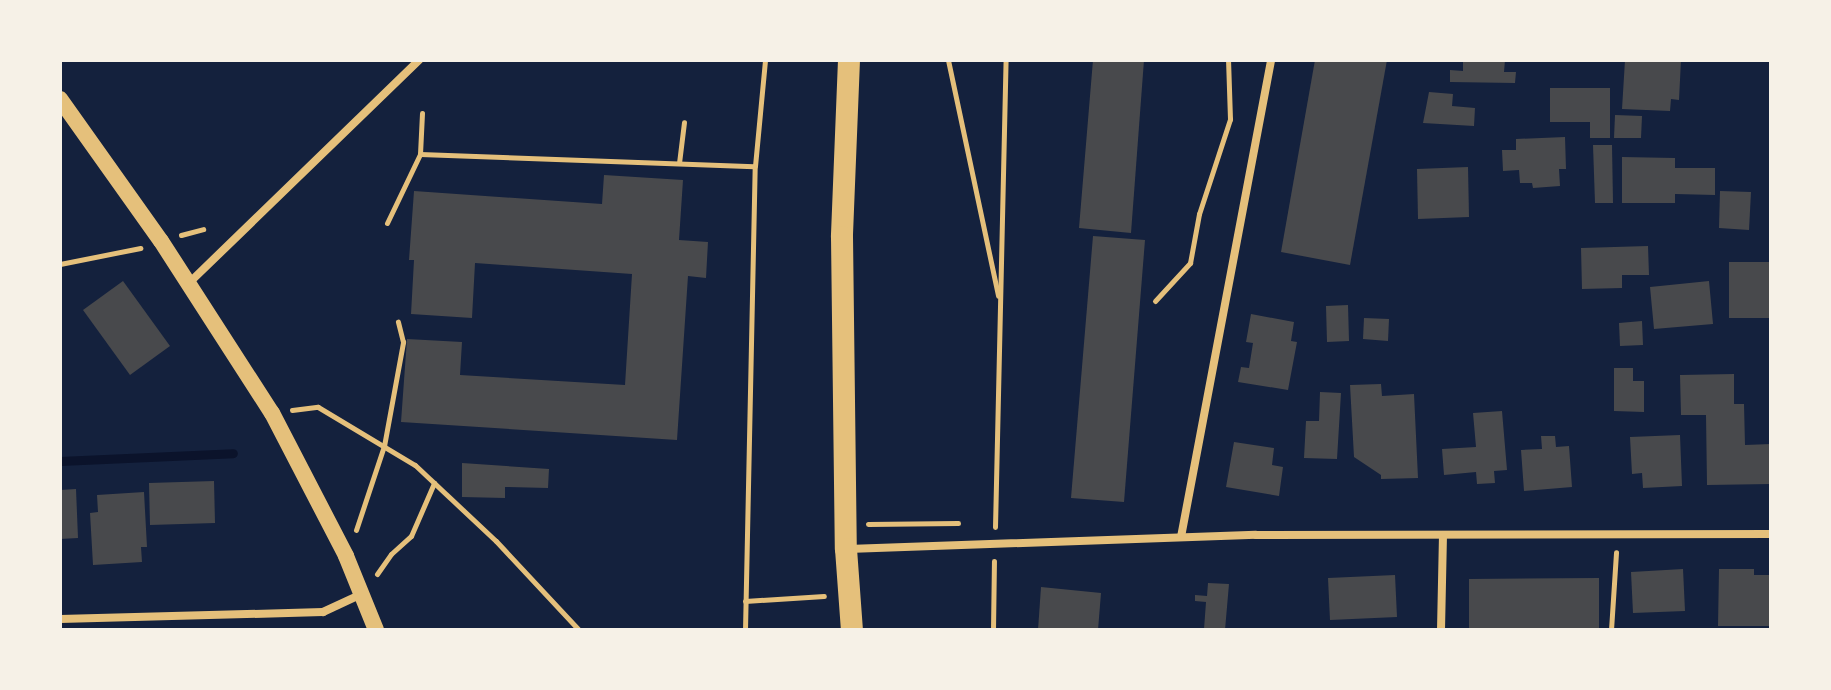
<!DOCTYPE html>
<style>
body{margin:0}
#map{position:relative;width:1831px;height:690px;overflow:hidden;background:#14213d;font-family:"PT Sans Narrow",sans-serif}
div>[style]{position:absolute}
.stream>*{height:9px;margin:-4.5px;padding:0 4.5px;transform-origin:4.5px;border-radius:4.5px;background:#0b132b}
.building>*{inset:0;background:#48494c}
.path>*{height:5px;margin:-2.5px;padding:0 2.5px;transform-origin:2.5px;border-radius:2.5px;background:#e5c07b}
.minor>*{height:8px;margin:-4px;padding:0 4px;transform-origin:4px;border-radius:4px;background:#e5c07b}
.secondary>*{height:16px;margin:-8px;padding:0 8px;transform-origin:8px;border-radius:8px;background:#e5c07b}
.trunk>*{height:22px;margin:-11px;padding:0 11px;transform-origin:11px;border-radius:11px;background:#e5c07b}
span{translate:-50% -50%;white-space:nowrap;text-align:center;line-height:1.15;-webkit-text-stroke:8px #f6f1e7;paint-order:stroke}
.frame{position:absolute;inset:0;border:62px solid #f6f1e7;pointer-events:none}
</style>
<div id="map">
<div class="stream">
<div style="left:60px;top:461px;width:173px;rotate:-2.6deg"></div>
</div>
<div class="building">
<div style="clip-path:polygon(1093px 60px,1144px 60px,1131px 233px,1079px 228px)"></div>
<div style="clip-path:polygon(1315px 60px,1387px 60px,1350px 265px,1281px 252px)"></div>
<div style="clip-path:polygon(1463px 60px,1505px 60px,1504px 72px,1516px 72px,1515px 83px,1450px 82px,1450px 70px,1463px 71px)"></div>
<div style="clip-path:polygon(1625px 60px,1681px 60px,1679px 100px,1671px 99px,1670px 111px,1622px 109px)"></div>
<div style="clip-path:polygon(1550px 88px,1610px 88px,1610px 138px,1590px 138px,1590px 122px,1550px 122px)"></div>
<div style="clip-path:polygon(1429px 92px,1453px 94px,1452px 106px,1475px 108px,1474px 126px,1423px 123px)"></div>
<div style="clip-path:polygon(1615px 115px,1642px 116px,1641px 138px,1614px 138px)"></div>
<div style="clip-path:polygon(1565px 137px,1566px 169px,1559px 169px,1560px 186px,1533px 188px,1532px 183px,1520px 183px,1519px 170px,1503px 171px,1502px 150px,1516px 150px,1516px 139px)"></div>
<div style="clip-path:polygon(1593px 145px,1612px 145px,1613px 203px,1595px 203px)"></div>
<div style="clip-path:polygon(1622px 157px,1675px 158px,1675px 168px,1715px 168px,1715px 195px,1675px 194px,1675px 203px,1622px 203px)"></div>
<div style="clip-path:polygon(1468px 167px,1469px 217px,1418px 219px,1417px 169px)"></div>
<div style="clip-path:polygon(604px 175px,683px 180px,679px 240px,708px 242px,706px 278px,688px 276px,677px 440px,401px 422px,407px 339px,462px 342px,460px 375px,625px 385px,632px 274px,475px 263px,472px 318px,411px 314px,414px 260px,409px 260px,414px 191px,602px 204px)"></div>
<div style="clip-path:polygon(1720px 191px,1751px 192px,1749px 230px,1719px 228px)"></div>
<div style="clip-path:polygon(1093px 236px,1145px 240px,1124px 502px,1071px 498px)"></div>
<div style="clip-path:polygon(1648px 246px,1649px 275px,1622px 275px,1622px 288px,1582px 289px,1581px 248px)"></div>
<div style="clip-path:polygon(1729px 262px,1771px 262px,1771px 318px,1729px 318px)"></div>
<div style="clip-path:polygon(123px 281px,170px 346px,130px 375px,83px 310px)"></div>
<div style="clip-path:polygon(1709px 281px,1713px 324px,1654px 329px,1650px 287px)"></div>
<div style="clip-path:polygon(1348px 305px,1349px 341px,1327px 342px,1326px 306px)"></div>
<div style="clip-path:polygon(1251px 314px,1294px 322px,1291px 341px,1297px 342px,1288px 390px,1238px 382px,1241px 367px,1249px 368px,1253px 343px,1246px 342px)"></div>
<div style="clip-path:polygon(1364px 318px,1389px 319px,1388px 341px,1363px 339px)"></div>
<div style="clip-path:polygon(1642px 321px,1643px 345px,1620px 346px,1619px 323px)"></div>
<div style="clip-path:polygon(1614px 368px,1633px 368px,1633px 381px,1644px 381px,1644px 412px,1614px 411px)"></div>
<div style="clip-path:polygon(1734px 374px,1734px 404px,1744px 404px,1745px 445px,1771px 444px,1771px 484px,1707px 485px,1706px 415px,1681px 415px,1680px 375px)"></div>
<div style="clip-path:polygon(1381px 384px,1382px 396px,1414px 394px,1418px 478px,1381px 479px,1381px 475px,1354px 457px,1350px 385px)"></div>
<div style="clip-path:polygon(1320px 392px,1341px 393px,1337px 459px,1304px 458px,1306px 421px,1319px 421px)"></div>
<div style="clip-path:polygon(1502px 411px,1507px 470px,1494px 471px,1495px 483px,1477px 484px,1476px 472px,1444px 475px,1442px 449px,1476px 447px,1473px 413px)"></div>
<div style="clip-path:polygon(1680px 435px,1682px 486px,1643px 488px,1642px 473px,1632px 474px,1630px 437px)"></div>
<div style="clip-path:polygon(1541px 436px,1555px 436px,1556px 447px,1569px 446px,1572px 487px,1524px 491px,1521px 450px,1542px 449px)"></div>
<div style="clip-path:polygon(1234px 442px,1274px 448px,1272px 465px,1283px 467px,1279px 496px,1226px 487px)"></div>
<div style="clip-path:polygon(462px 463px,549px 469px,548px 488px,505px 487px,505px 498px,462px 497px)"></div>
<div style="clip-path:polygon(214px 481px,215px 523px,150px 525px,149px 483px)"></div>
<div style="clip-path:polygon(76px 489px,78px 538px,60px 539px,60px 490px)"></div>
<div style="clip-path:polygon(144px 492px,147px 547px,141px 547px,142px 562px,93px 565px,90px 513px,98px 512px,97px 495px)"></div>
<div style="clip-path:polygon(1683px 569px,1685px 611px,1633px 613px,1631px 572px)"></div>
<div style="clip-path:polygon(1719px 569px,1754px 569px,1754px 575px,1771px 575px,1771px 626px,1718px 626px)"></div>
<div style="clip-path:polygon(1395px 575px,1397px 617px,1330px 620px,1328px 578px)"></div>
<div style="clip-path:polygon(1599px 578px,1599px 630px,1469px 630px,1469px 579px)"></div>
<div style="clip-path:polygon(1208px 583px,1229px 584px,1225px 630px,1204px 629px,1206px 602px,1195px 601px,1195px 595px,1207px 596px)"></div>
<div style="clip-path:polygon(1041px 587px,1101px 593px,1098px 630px,1038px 630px)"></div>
</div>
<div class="path">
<div style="left:948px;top:60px;width:241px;rotate:78deg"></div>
<div style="left:420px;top:154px;width:334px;rotate:2.1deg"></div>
<div style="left:679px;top:163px;width:41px;rotate:-83deg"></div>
<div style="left:387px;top:223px;width:76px;rotate:-64.4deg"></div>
<div style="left:420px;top:154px;width:41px;rotate:-87.2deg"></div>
<div style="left:181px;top:235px;width:23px;rotate:-15deg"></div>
<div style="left:60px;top:264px;width:82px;rotate:-11.3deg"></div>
<div style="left:1155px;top:301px;width:52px;rotate:-47.4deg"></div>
<div style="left:1190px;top:263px;width:50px;rotate:-79.6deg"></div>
<div style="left:1199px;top:214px;width:100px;rotate:-71.9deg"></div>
<div style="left:1230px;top:119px;width:59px;rotate:-91.9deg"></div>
<div style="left:292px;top:410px;width:26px;rotate:-7deg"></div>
<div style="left:318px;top:407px;width:113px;rotate:30.9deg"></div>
<div style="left:415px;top:465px;width:111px;rotate:43.2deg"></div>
<div style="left:496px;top:541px;width:122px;rotate:47deg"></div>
<div style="left:868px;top:524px;width:90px;rotate:-0.6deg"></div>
<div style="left:995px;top:527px;width:467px;rotate:-88.7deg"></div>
<div style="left:356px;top:530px;width:89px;rotate:-71.6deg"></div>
<div style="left:384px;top:446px;width:106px;rotate:-79.6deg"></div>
<div style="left:403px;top:342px;width:21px;rotate:-104deg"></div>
<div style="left:377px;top:574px;width:24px;rotate:-55deg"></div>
<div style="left:391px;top:554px;width:27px;rotate:-42deg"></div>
<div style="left:411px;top:536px;width:58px;rotate:-66.5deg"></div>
<div style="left:745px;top:601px;width:79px;rotate:-3.6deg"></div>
<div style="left:745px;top:630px;width:464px;rotate:-88.8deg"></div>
<div style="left:755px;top:166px;width:106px;rotate:-84.6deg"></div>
<div style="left:993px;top:630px;width:69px;rotate:-89.2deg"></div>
<div style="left:1611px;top:630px;width:78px;rotate:-86.3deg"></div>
</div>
<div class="minor">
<div style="left:188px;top:284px;width:322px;rotate:-44.1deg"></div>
<div style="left:1181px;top:537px;width:485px;rotate:-79.3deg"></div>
<div style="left:848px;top:549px;width:408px;rotate:-2deg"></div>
<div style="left:1256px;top:535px;width:515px;rotate:-0.11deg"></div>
<div style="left:60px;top:619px;width:263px;rotate:-1.5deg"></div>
<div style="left:323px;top:612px;width:43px;rotate:-24.8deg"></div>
<div style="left:1441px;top:630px;width:93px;rotate:-88.8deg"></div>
</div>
<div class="secondary">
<div style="left:60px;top:99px;width:174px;rotate:54.6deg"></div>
<div style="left:161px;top:241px;width:205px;rotate:57.2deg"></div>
<div style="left:272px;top:413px;width:161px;rotate:62.6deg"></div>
<div style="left:346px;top:556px;width:80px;rotate:67.9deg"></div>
</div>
<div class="trunk">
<div style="left:849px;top:60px;width:177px;rotate:92.3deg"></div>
<div style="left:842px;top:237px;width:312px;rotate:89.3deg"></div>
<div style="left:846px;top:549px;width:81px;rotate:85.8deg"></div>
</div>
<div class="frame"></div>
</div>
